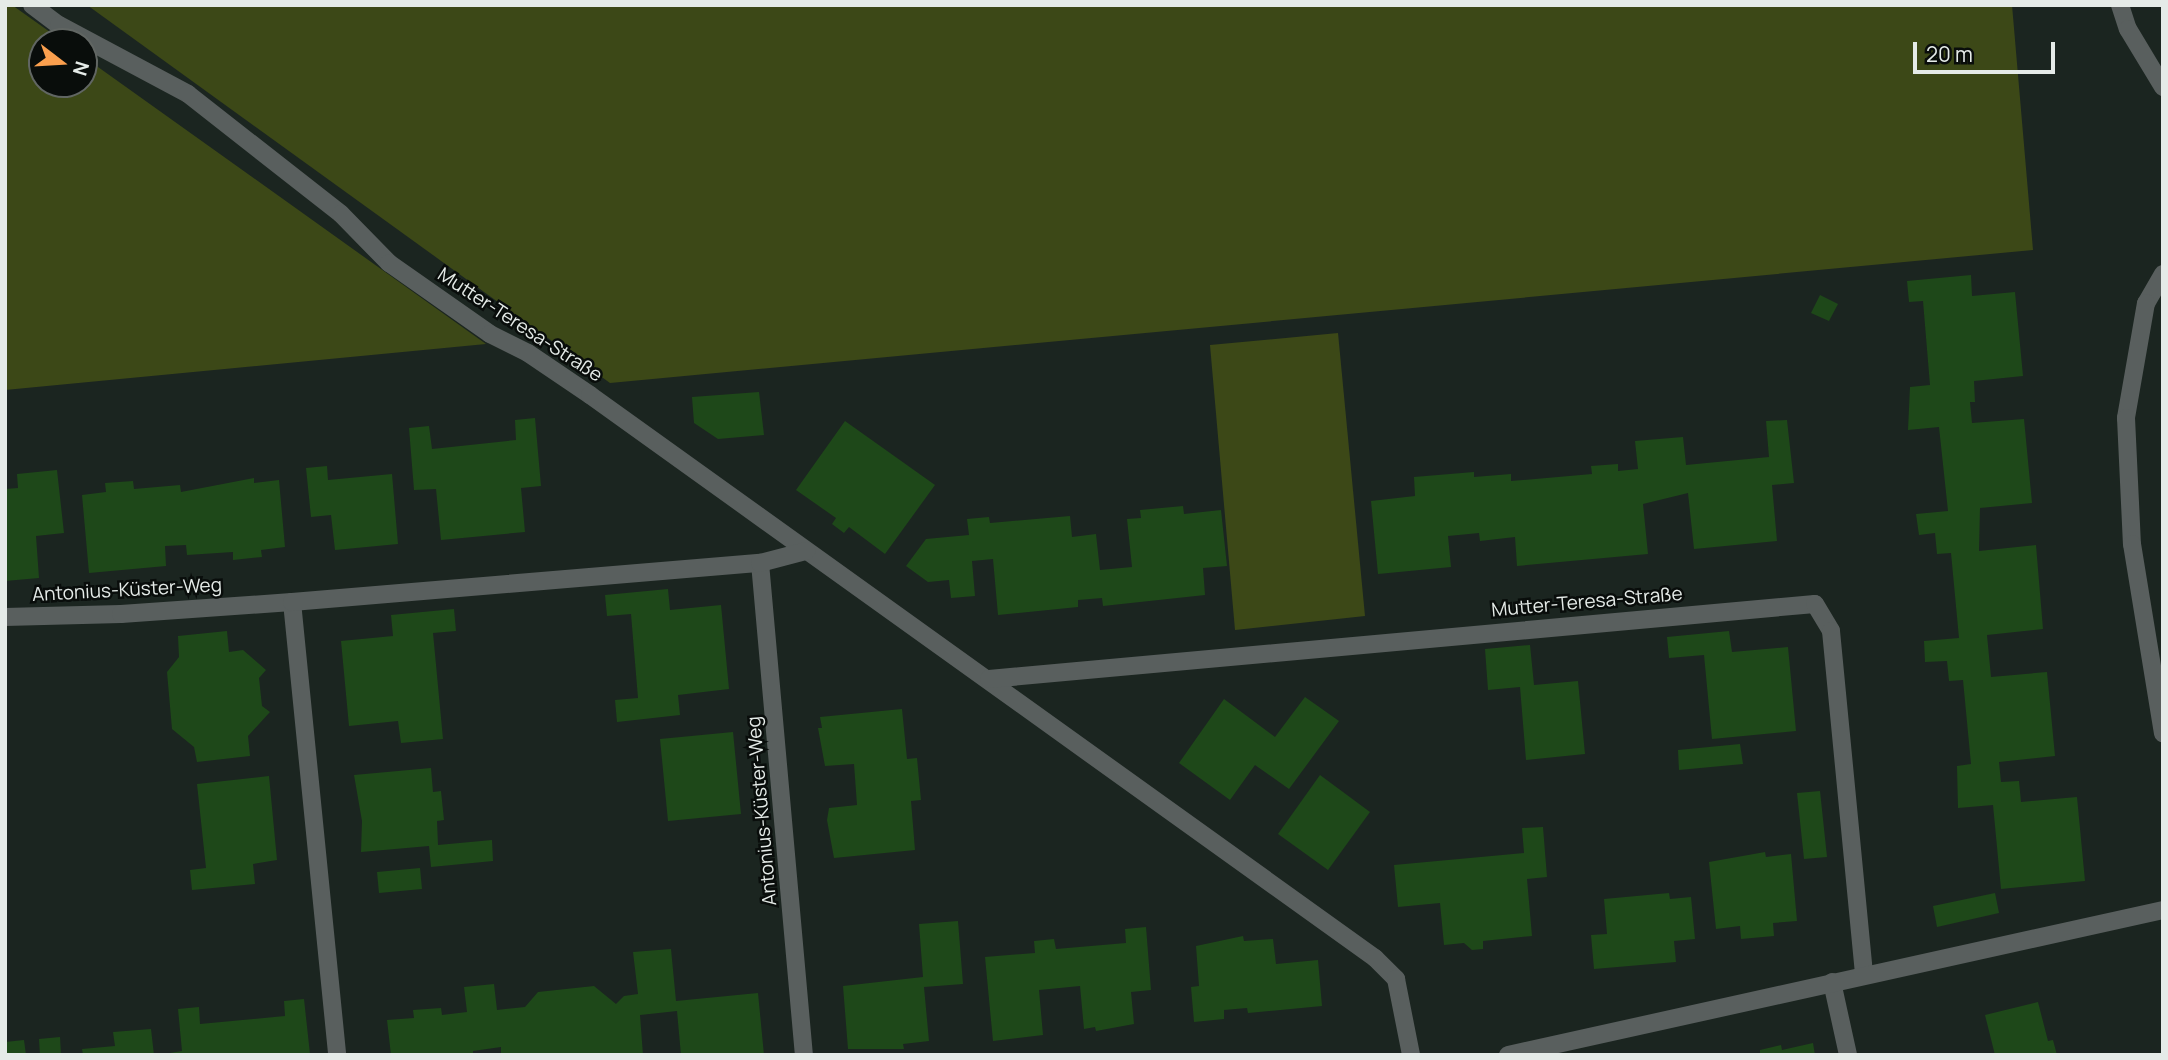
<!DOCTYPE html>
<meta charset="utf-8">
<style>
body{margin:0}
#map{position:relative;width:2168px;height:1060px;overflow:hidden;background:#1b2520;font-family:Manrope,sans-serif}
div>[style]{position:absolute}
.green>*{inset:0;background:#3c4817}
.building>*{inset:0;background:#1e4819}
.service>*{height:18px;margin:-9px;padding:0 9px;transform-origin:9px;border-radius:9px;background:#595f5e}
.minor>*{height:18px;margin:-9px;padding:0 9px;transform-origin:9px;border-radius:9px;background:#595f5e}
.tertiary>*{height:18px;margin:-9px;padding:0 9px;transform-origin:9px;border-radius:9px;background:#595f5e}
span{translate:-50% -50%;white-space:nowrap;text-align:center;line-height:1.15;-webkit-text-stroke:5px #090d0b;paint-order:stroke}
.street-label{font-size:19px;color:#e5ebe8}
.frame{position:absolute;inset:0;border:7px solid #e5ebe8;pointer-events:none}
.north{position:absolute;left:28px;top:28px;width:70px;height:70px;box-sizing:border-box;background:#090d0b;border:2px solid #616663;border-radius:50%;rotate:107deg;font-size:19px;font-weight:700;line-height:28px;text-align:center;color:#e5ebe8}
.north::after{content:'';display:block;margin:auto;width:24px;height:32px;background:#fa9f4e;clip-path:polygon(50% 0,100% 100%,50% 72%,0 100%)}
.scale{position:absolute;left:1913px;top:42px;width:142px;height:32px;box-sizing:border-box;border:4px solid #e5ebe8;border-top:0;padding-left:9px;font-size:21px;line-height:24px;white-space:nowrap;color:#e5ebe8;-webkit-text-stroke:5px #090d0b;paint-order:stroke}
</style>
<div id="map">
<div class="green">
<div style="clip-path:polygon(5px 5px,12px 5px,64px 42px,42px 42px,42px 84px,84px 84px,84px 57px,486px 344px,5px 390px)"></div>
<div style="clip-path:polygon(87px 5px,2012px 5px,2033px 250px,610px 383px)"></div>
<div style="clip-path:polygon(1338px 333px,1365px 616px,1235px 630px,1210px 345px)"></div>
</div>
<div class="building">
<div style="clip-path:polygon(1971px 275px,1972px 296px,2015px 292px,2023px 376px,1974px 381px,1975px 402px,1970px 402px,1972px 423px,2024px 419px,2032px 503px,1980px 508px,1979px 551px,2036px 545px,2043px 629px,1987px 635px,1991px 677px,2047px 672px,2055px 756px,1999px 762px,2001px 782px,2019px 781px,2021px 802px,2077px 797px,2085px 881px,2001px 889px,1993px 805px,1958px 808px,1957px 766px,1971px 764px,1963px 680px,1949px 681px,1947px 661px,1925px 662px,1924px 641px,1959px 638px,1951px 553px,1937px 554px,1935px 533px,1919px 535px,1916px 514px,1948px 511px,1939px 427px,1908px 430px,1910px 387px,1930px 385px,1923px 301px,1909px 302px,1907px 281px)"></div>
<div style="clip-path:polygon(1820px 295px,1838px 304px,1829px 321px,1811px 313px)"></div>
<div style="clip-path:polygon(759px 392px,764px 435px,718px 439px,694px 423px,692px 397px)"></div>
<div style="clip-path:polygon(535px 418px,541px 486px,521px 488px,525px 532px,441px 540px,436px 489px,414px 490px,409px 428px,429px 426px,432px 449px,516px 440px,515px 420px)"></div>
<div style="clip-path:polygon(1787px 420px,1794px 483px,1772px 485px,1777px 541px,1694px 549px,1688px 493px,1643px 504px,1648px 554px,1517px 566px,1515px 537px,1480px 541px,1479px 533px,1448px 536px,1451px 567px,1378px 574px,1371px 501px,1415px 496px,1414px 477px,1474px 472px,1474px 477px,1511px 474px,1511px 481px,1592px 474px,1591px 466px,1618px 464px,1618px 471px,1638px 469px,1635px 441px,1683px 437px,1686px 465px,1769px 457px,1766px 421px)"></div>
<div style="clip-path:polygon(845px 421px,935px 485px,885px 554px,849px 527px,844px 533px,832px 524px,836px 518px,796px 490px)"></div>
<div style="clip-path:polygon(327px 466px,328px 480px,392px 474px,398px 544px,335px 550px,331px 515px,311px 517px,306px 468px)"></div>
<div style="clip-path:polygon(57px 470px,64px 533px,36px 536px,39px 578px,5px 581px,5px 489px,18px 488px,17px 474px)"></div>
<div style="clip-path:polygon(254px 478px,254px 483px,279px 480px,285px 547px,261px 550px,262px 557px,233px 560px,233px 552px,187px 555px,186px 545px,165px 546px,166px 566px,89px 573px,82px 495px,106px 492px,105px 483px,133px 481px,134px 489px,180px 485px,181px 492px)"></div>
<div style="clip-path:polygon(1183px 506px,1184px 514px,1221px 510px,1227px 566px,1203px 568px,1205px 595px,1103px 606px,1102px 598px,1078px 600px,1078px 607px,998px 615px,993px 559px,972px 561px,975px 596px,951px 598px,949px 580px,928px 582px,906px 566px,926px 539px,969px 535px,967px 519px,989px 517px,990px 523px,1070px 516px,1072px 537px,1096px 534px,1100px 570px,1132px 567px,1127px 519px,1141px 518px,1140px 510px)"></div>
<div style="clip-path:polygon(668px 589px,670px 610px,721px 605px,729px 689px,678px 695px,680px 715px,617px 722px,615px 700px,638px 698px,631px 614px,607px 616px,605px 595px)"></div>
<div style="clip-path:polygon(454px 609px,456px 631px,433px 633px,443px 739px,401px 743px,398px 721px,349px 726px,341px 641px,393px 636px,391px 615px)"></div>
<div style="clip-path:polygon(227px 631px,229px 652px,243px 650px,266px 670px,259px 678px,262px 706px,270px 712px,248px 736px,250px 756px,197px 762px,194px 747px,172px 729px,167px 672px,179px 657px,178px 636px)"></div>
<div style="clip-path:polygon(1729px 631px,1732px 652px,1788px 647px,1796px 731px,1712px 739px,1704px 655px,1669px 658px,1667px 637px)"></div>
<div style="clip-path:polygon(1530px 645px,1534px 685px,1578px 681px,1585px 754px,1526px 760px,1520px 687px,1488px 690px,1485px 649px)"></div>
<div style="clip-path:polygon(1305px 697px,1339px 721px,1289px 789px,1255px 765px,1230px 800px,1179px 763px,1224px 699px,1275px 737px)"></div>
<div style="clip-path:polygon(902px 709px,907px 759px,917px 758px,921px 800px,911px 801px,915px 850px,834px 858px,827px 820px,829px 808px,857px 805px,854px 764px,825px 766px,818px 728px,822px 728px,820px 717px)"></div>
<div style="clip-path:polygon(733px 732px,741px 814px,668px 821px,660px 739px)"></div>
<div style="clip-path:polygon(1740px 744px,1743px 764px,1679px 770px,1678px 750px)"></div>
<div style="clip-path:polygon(431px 768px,433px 792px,441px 791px,444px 820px,437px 821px,438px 845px,492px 840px,493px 861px,431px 867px,429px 846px,361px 852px,362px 821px,354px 775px)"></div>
<div style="clip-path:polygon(1320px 775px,1370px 812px,1328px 870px,1278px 834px)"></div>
<div style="clip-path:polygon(269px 776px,277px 860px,253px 864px,255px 884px,192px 890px,190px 870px,206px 868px,197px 784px)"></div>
<div style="clip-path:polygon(1820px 791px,1827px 857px,1804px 859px,1797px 793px)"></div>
<div style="clip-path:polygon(1543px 827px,1547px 877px,1527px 879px,1532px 936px,1483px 941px,1483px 949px,1472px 950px,1464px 943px,1444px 945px,1440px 903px,1398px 907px,1394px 865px,1524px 853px,1522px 828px)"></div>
<div style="clip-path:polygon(1765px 852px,1766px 857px,1791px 854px,1797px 921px,1773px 923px,1774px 936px,1741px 939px,1740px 926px,1716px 929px,1709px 862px)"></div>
<div style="clip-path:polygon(420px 868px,422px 889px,379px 893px,377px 872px)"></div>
<div style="clip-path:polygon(1669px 893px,1670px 899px,1691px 897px,1695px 939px,1674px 941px,1676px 962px,1594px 969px,1591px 935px,1607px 934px,1604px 899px)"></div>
<div style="clip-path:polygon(1995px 893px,1999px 913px,1937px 927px,1933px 906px)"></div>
<div style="clip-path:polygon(958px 921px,963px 984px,924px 987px,929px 1041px,903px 1044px,904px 1049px,848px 1049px,843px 986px,923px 977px,919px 924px)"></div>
<div style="clip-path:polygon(1146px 927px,1151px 990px,1131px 992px,1134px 1024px,1096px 1031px,1095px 1027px,1084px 1029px,1080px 986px,1039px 990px,1043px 1035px,993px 1041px,985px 957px,1035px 953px,1034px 941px,1054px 939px,1056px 949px,1126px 943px,1125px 929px)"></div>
<div style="clip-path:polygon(1243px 936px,1244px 941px,1273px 939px,1276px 964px,1318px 960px,1322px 1006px,1248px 1013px,1247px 1008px,1224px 1010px,1224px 1019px,1194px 1022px,1191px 987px,1199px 986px,1196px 946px)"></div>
<div style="clip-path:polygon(671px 949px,676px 1001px,758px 993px,764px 1055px,681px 1055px,677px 1011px,640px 1015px,643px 1055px,501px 1055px,501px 1047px,473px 1051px,473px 1055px,391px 1055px,387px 1020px,414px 1018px,413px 1010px,441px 1008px,442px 1015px,467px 1012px,464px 987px,494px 984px,497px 1010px,525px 1007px,538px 992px,594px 986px,616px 1004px,624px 996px,638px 994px,633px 952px)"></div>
<div style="clip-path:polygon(304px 999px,310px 1054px,158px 1055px,182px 1051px,178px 1009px,199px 1007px,200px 1024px,285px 1016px,284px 1001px)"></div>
<div style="clip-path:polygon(2038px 1002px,2048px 1041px,2053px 1040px,2057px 1055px,1995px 1055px,1985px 1015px)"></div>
<div style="clip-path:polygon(151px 1029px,154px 1055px,83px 1055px,82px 1049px,115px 1046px,113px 1032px)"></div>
<div style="clip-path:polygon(60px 1037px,61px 1055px,40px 1055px,39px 1039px)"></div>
<div style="clip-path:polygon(24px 1040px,26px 1055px,5px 1055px,5px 1042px)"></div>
<div style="clip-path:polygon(1813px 1043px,1815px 1055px,1760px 1055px,1760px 1050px,1781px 1045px,1782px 1050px)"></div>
</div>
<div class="service">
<div style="left:1832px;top:982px;width:75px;rotate:77.6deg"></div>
</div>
<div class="minor">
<div style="left:32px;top:5px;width:34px;rotate:37deg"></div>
<div style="left:59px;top:25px;width:146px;rotate:28.1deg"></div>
<div style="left:188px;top:94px;width:194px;rotate:38.1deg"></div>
<div style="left:341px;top:214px;width:69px;rotate:45.6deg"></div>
<div style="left:389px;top:263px;width:123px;rotate:35.1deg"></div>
<div style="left:490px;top:334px;width:42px;rotate:26.6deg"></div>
<div style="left:528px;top:353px;width:75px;rotate:34.1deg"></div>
<div style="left:590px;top:395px;width:966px;rotate:35.65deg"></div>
<div style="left:1375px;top:958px;width:30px;rotate:45deg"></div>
<div style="left:1396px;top:979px;width:77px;rotate:78.8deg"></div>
<div style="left:2163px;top:274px;width:34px;rotate:120deg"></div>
<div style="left:2146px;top:303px;width:117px;rotate:99.9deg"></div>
<div style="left:2126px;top:418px;width:126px;rotate:87.3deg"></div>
<div style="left:2132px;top:544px;width:192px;rotate:80.7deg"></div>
<div style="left:760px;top:563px;width:494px;rotate:84.9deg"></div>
<div style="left:292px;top:602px;width:455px;rotate:84.3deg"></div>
<div style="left:5px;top:617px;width:116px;rotate:-1.5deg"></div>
<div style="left:121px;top:614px;width:171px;rotate:-4deg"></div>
<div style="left:292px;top:602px;width:470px;rotate:-4.8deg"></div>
<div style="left:760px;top:563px;width:48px;rotate:-14.6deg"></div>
<div style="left:989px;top:679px;width:829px;rotate:-5.19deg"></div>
<div style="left:1815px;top:604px;width:31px;rotate:59deg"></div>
<div style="left:1831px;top:631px;width:346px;rotate:84.5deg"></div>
<div style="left:1508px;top:1055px;width:671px;rotate:-12.48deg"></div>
</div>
<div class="tertiary">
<div style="left:2120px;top:5px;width:25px;rotate:72deg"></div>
<div style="left:2128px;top:29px;width:68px;rotate:58.9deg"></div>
</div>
<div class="street-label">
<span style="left:520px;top:325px;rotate:33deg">Mutter-Teresa-Straße</span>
<span style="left:127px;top:590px;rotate:-3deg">Antonius-Küster-Weg</span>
<span style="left:1587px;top:602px;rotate:-5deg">Mutter-Teresa-Straße</span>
<span style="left:762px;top:811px;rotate:-95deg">Antonius-Küster-Weg</span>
</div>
<div class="frame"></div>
<div class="north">N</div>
<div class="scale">20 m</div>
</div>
